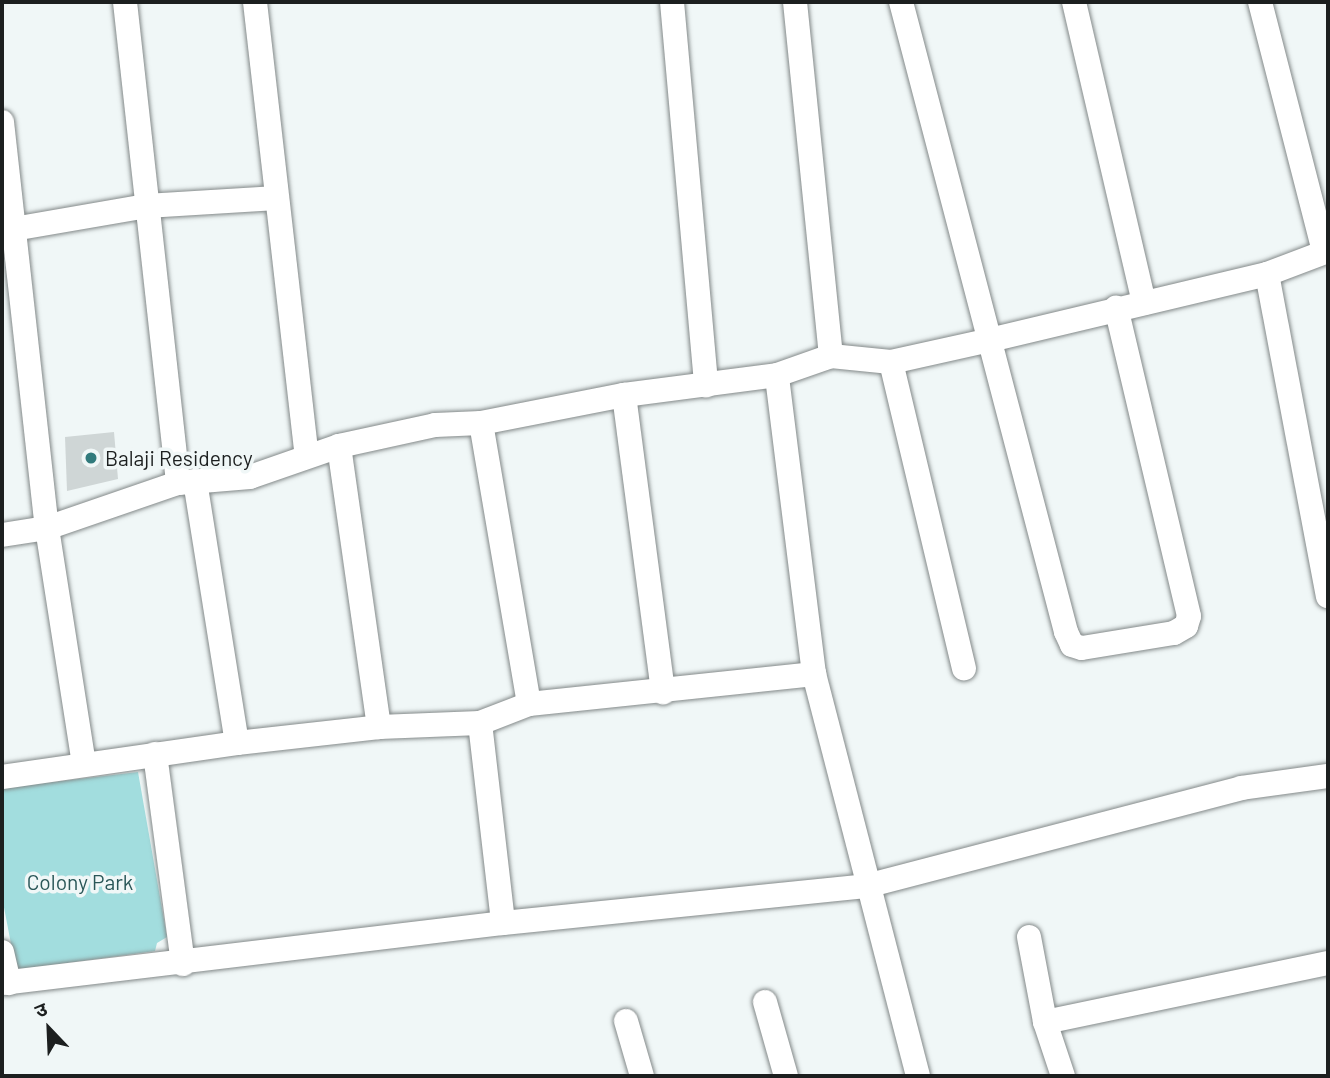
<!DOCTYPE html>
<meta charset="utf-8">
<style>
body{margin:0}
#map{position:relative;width:1330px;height:1078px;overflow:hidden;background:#f0f7f7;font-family:Barlow,"Noto Sans Devanagari",sans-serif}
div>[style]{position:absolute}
.green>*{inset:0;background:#a2ddde}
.building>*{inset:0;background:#cfd6d6}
.roads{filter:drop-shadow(0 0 2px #838989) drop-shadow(0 0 2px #838989)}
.minor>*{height:24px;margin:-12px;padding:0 12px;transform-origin:12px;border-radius:12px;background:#fff}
.dots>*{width:19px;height:19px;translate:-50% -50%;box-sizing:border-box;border:4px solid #f0f7f7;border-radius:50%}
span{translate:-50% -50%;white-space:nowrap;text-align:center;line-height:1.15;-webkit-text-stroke:7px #f0f7f7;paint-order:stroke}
.poi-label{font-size:21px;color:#1c1f1f}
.left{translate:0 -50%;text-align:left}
.park-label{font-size:21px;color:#2a5758}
.frame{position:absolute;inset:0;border:4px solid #1c1f1f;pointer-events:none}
.north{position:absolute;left:14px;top:994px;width:70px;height:70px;-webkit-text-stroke:5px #f0f7f7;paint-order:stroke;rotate:337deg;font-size:19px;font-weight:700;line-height:28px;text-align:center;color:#1c1f1f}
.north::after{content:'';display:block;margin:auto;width:24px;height:32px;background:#1c1f1f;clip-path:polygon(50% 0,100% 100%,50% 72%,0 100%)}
</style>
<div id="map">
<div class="green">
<div style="clip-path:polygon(138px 772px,167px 937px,157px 943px,155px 951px,16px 970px,2px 897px,2px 788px)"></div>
</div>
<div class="building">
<div style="clip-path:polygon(114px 432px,118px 479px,67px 491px,65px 437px)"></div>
</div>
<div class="roads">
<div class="minor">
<div style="left:125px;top:2px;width:484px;rotate:83.7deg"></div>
<div style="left:255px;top:2px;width:456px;rotate:83.5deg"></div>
<div style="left:672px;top:2px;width:385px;rotate:84.9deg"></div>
<div style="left:795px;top:2px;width:356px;rotate:84.2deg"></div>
<div style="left:901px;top:2px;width:651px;rotate:75.32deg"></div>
<div style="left:1066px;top:632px;width:14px;rotate:65deg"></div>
<div style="left:1072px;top:645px;width:10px;rotate:17deg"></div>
<div style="left:1082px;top:648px;width:93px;rotate:-9.3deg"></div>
<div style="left:1174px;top:633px;width:14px;rotate:-30deg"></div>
<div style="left:1186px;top:626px;width:10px;rotate:-73deg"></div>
<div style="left:1189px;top:616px;width:317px;rotate:-103.3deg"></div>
<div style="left:1074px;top:2px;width:309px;rotate:76.9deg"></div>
<div style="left:1260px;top:2px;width:258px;rotate:75.6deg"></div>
<div style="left:2px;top:122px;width:408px;rotate:83.7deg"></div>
<div style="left:47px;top:528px;width:239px;rotate:81.1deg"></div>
<div style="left:2px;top:231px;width:146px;rotate:-9.8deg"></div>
<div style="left:146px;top:206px;width:131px;rotate:-3.5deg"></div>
<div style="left:1267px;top:274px;width:328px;rotate:79.3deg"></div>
<div style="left:891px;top:362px;width:315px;rotate:76.6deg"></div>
<div style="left:624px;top:395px;width:300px;rotate:82.5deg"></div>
<div style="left:481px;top:423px;width:285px;rotate:80.3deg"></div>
<div style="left:339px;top:446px;width:284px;rotate:81.9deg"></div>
<div style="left:195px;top:481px;width:265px;rotate:80.9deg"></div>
<div style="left:2px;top:535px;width:46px;rotate:-8.8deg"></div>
<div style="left:47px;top:528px;width:139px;rotate:-19deg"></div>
<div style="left:178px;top:483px;width:72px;rotate:-4.8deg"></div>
<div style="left:250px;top:477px;width:94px;rotate:-19.2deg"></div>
<div style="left:339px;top:446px;width:98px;rotate:-12.3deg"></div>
<div style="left:435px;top:425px;width:46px;rotate:-2.5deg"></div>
<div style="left:481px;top:423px;width:146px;rotate:-11.1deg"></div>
<div style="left:624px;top:395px;width:154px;rotate:-7.4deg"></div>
<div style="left:480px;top:723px;width:201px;rotate:83.4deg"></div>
<div style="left:155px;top:754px;width:212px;rotate:82.4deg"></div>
<div style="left:2px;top:777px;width:237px;rotate:-8.2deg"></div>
<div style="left:237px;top:743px;width:143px;rotate:-6.4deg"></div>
<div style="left:379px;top:727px;width:101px;rotate:-2.3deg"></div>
<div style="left:480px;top:723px;width:53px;rotate:-21.2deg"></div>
<div style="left:529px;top:704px;width:287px;rotate:-6deg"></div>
<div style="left:1029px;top:937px;width:86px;rotate:79.3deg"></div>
<div style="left:1045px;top:1022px;width:57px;rotate:71.6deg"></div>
<div style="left:2px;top:952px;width:32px;rotate:77deg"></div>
<div style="left:2px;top:983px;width:505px;rotate:-6.83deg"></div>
<div style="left:503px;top:923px;width:365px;rotate:-5.8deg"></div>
<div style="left:866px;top:886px;width:388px;rotate:-14.6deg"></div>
<div style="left:1241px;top:788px;width:88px;rotate:-7.9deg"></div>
<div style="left:765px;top:1002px;width:77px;rotate:74.2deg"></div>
<div style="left:626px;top:1021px;width:57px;rotate:73.8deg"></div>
<div style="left:1045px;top:1022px;width:289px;rotate:-11.8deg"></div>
<div style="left:918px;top:1076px;width:415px;rotate:-104.5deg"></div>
<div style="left:814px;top:674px;width:301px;rotate:-97.1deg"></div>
<div style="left:777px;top:375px;width:57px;rotate:-19.4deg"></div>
<div style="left:831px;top:356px;width:60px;rotate:5.7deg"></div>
<div style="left:891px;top:362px;width:101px;rotate:-12.5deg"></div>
<div style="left:990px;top:340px;width:285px;rotate:-13.4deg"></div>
<div style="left:1267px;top:274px;width:65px;rotate:-20.7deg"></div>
</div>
</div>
<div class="dots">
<div style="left:91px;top:458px;background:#317a7c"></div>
</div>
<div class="poi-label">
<span class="left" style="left:105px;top:458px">Balaji Residency</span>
</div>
<div class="park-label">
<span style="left:80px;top:882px">Colony Park</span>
</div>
<div class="frame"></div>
<div class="north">उ</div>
</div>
